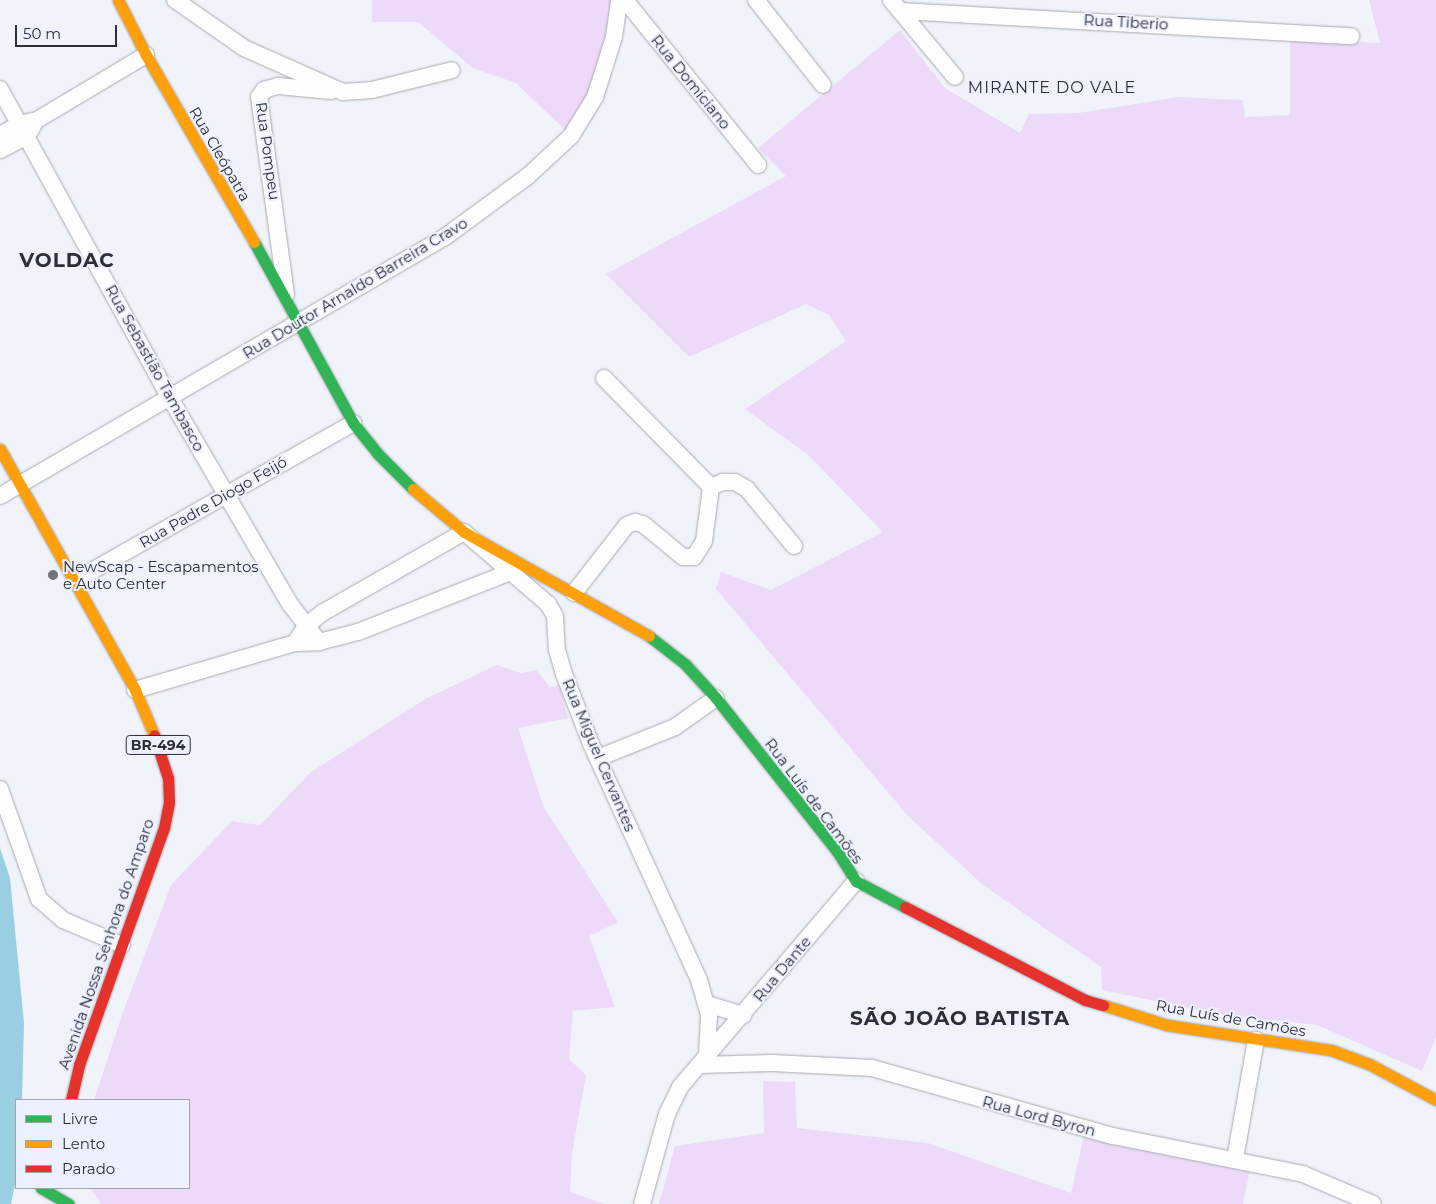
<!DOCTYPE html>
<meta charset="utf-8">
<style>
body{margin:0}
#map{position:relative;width:1436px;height:1204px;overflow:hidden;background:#f1f3fb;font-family:Montserrat,sans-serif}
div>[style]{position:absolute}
.green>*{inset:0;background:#eddaf8}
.water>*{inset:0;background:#99cee3}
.roads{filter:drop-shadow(0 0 1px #a7a9af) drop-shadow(0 0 1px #a7a9af)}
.street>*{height:16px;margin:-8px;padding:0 8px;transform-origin:8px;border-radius:8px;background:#fdfdfe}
.fast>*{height:11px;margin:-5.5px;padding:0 5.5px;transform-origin:5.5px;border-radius:5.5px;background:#30b455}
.slow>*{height:11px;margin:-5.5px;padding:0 5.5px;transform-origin:5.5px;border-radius:5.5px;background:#ff9f0a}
.jam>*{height:11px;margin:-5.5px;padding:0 5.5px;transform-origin:5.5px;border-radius:5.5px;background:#e5322d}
.dots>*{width:14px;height:14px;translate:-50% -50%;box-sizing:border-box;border:2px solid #edf1ff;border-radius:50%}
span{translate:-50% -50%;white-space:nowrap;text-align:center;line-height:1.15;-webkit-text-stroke:4px #edf1ff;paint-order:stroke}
.shield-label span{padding:1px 4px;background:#edf1ff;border:1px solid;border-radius:4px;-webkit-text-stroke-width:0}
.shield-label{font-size:14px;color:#2d2f34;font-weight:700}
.street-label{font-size:15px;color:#2d2f34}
.poi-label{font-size:15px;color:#2d2f34}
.left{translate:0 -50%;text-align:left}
.neighbourhood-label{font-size:16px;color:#2d2f34;letter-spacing:1px}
.district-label{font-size:20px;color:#2d2f34;font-weight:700;letter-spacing:1px}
.legend{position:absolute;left:15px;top:1099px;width:175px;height:90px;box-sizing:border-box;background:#edf1ff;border:1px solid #a0a3ae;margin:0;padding:6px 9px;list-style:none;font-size:15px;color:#2d2f34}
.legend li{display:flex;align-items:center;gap:10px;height:25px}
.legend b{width:25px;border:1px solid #a0a3ae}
.scale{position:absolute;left:15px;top:25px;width:102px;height:22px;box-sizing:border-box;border:2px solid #2d2f34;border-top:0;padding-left:6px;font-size:15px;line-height:18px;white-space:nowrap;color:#2d2f34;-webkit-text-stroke:4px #edf1ff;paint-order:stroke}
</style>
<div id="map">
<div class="green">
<div style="clip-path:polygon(372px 0,612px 0,600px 62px,585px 101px,566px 131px,516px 83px,473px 68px,418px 22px,372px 22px)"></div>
<div style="clip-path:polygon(1369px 0,1436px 0,1436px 1037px,1422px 1071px,1317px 1025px,1219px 1014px,1102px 990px,1101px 967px,983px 885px,908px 816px,716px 589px,721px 572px,771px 590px,883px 532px,808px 455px,745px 409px,846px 341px,829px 315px,806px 304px,689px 357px,606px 274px,786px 176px,758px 148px,900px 30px,945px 88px,1020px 133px,1029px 114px,1078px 113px,1179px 97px,1243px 100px,1245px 117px,1290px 115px,1290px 39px,1380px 43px)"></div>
<div style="clip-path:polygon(497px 665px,521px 673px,536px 670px,550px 687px,559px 685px,568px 718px,518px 728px,544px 808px,618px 922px,589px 936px,615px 1007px,573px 1011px,569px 1059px,586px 1075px,572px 1154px,570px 1192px,604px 1204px,101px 1204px,90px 1188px,189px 1188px,189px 1100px,94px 1100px,122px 1015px,171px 885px,232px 821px,260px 825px,311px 772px,427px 698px)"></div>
<div style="clip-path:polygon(763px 1081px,795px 1082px,797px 1128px,928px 1143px,1071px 1193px,1084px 1135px,1250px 1170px,1243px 1204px,659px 1204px,675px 1146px,764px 1133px)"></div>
</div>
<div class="water">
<div style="clip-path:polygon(0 848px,10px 878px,24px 1023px,22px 1100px,16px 1100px,16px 1179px,11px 1204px,0 1204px)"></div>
</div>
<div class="roads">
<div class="street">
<div style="left:175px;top:0;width:84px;rotate:34.8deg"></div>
<div style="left:244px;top:48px;width:108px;rotate:24deg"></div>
<div style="left:343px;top:92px;width:29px;rotate:-4deg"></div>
<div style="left:372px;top:90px;width:82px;rotate:-14deg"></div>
<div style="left:625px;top:0;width:212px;rotate:51.1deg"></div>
<div style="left:756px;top:0;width:108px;rotate:51.8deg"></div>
<div style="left:891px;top:0;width:100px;rotate:50.3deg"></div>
<div style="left:900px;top:11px;width:452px;rotate:3.2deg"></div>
<div style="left:0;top:89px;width:353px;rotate:61.2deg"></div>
<div style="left:170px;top:398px;width:238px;rotate:59.8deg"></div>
<div style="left:290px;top:604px;width:48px;rotate:52.7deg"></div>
<div style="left:0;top:135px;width:23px;rotate:-29deg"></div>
<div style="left:20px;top:124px;width:17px;rotate:-13deg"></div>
<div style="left:37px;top:120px;width:127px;rotate:-30.8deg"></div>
<div style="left:0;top:150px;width:30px;rotate:-27deg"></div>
<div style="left:27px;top:136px;width:12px;rotate:-59deg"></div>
<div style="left:286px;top:294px;width:199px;rotate:-97.8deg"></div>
<div style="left:259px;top:97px;width:9px;rotate:-54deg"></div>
<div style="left:264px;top:90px;width:15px;rotate:-16deg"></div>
<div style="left:278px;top:86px;width:53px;rotate:5.4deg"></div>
<div style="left:604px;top:378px;width:153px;rotate:45.5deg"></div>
<div style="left:0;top:496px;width:515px;rotate:-30.2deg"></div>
<div style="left:445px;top:237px;width:103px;rotate:-36.3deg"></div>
<div style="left:528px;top:176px;width:59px;rotate:-42.9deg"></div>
<div style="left:571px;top:136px;width:46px;rotate:-58.4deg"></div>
<div style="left:595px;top:97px;width:63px;rotate:-72.4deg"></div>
<div style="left:614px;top:37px;width:37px;rotate:-82deg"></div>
<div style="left:74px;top:581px;width:321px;rotate:-29.5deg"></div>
<div style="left:574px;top:593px;width:86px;rotate:-52.1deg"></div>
<div style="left:627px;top:525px;width:9px;rotate:-21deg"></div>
<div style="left:635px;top:522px;width:8px;rotate:14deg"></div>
<div style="left:643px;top:524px;width:52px;rotate:39.5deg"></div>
<div style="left:683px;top:557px;width:11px"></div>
<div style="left:694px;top:557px;width:19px;rotate:-58deg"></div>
<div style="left:704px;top:541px;width:54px;rotate:-82.6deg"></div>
<div style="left:711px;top:487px;width:13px;rotate:-23deg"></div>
<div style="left:723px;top:482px;width:12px"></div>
<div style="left:735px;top:482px;width:14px;rotate:30deg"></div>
<div style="left:747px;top:489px;width:74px;rotate:50.5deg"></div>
<div style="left:295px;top:643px;width:20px;rotate:-57deg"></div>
<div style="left:306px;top:626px;width:21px;rotate:-39deg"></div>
<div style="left:322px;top:613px;width:163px;rotate:-29.7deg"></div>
<div style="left:464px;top:532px;width:111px;rotate:40.6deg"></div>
<div style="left:548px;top:604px;width:14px;rotate:60deg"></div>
<div style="left:555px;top:616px;width:34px;rotate:87deg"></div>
<div style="left:557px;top:650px;width:25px;rotate:74deg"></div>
<div style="left:564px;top:674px;width:75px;rotate:68.9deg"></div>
<div style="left:591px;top:744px;width:260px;rotate:65.4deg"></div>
<div style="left:699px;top:980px;width:37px;rotate:74deg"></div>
<div style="left:709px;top:1016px;width:39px;rotate:93deg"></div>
<div style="left:135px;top:690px;width:167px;rotate:-16.4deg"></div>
<div style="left:295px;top:643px;width:24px;rotate:-2deg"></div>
<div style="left:319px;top:642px;width:40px;rotate:-14.4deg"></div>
<div style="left:358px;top:632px;width:161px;rotate:-21.5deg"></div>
<div style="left:598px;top:758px;width:83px;rotate:-21.9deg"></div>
<div style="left:675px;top:727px;width:50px;rotate:-35.3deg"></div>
<div style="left:0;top:789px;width:117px;rotate:70.5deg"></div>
<div style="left:39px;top:899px;width:32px;rotate:41deg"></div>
<div style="left:63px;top:920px;width:64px;rotate:23deg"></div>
<div style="left:707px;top:1004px;width:38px;rotate:17deg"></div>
<div style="left:699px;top:1065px;width:73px;rotate:-1.6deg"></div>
<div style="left:772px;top:1063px;width:100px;rotate:2.9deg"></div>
<div style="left:872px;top:1068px;width:250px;rotate:15.8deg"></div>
<div style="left:1113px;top:1136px;width:194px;rotate:11.3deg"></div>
<div style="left:1303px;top:1174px;width:76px;rotate:23.2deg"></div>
<div style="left:1235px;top:1159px;width:121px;rotate:-80deg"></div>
<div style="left:642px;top:1204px;width:93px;rotate:-74.5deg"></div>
<div style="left:667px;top:1114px;width:30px;rotate:-64deg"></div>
<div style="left:680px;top:1087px;width:271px;rotate:-49.5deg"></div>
</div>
<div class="fast">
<div style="left:254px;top:242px;width:206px;rotate:61.3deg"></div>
<div style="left:353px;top:423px;width:38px;rotate:51deg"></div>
<div style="left:377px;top:453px;width:51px;rotate:45deg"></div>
<div style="left:649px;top:636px;width:46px;rotate:37.9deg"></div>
<div style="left:685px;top:664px;width:46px;rotate:47.6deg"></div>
<div style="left:716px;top:698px;width:195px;rotate:51.7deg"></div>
<div style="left:837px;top:851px;width:36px;rotate:58deg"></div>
<div style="left:856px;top:881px;width:55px;rotate:28deg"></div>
<div style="left:41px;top:1188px;width:32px;rotate:30deg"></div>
</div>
<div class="slow">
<div style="left:118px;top:0;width:62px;rotate:63deg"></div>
<div style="left:146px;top:55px;width:216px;rotate:60deg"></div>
<div style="left:0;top:449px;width:276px;rotate:60.7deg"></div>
<div style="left:135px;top:690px;width:49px;rotate:67.1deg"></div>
<div style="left:413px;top:489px;width:67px;rotate:40.1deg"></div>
<div style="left:464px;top:532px;width:212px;rotate:29.3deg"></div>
<div style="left:1103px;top:1005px;width:67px;rotate:17.4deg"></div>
<div style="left:1167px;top:1025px;width:166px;rotate:8.7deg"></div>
<div style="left:1331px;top:1050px;width:40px;rotate:20.2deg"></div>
<div style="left:1369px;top:1064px;width:76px;rotate:28.2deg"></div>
</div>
<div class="jam">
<div style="left:905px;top:907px;width:203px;rotate:27.3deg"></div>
<div style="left:1085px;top:1000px;width:19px;rotate:16deg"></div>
<div style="left:71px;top:1100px;width:36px;rotate:-77deg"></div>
<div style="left:79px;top:1065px;width:252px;rotate:-70.3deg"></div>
<div style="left:164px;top:828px;width:25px;rotate:-79deg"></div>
<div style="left:169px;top:803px;width:25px;rotate:-92deg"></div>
<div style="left:168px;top:778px;width:45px;rotate:-108deg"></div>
</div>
</div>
<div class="dots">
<div style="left:53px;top:575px;background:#72747a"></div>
</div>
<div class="shield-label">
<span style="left:158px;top:745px">BR-494</span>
</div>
<div class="street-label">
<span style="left:1126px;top:22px;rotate:3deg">Rua Tiberio</span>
<span style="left:691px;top:82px;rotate:51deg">Rua Domiciano</span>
<span style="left:268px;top:151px;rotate:82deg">Rua Pompeu</span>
<span style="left:220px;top:154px;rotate:60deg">Rua Cleópatra</span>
<span style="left:355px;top:288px;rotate:-31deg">Rua Doutor Arnaldo Barreira Cravo</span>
<span style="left:155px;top:368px;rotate:61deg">Rua Sebastião Tambasco</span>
<span style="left:213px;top:502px;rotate:-30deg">Rua Padre Diogo Feijó</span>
<span style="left:599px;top:755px;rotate:67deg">Rua Miguel Cervantes</span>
<span style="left:814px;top:801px;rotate:53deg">Rua Luís de Camões</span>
<span style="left:106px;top:944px;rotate:-71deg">Avenida Nossa Senhora do Amparo</span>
<span style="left:782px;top:969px;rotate:-50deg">Rua Dante</span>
<span style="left:1231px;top:1018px;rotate:10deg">Rua Luís de Camões</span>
<span style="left:1039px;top:1116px;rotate:15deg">Rua Lord Byron</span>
</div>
<div class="poi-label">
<span class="left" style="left:63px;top:575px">NewScap - Escapamentos<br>e Auto Center</span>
</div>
<div class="neighbourhood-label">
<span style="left:1052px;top:88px">MIRANTE DO VALE</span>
</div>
<div class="district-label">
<span style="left:67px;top:260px">VOLDAC</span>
<span style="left:960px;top:1018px">SÃO JOÃO BATISTA</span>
</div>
<ul class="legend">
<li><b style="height:6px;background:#30b455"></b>Livre</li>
<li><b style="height:6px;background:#ff9f0a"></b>Lento</li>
<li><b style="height:6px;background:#e5322d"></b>Parado</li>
</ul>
<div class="scale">50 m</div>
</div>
